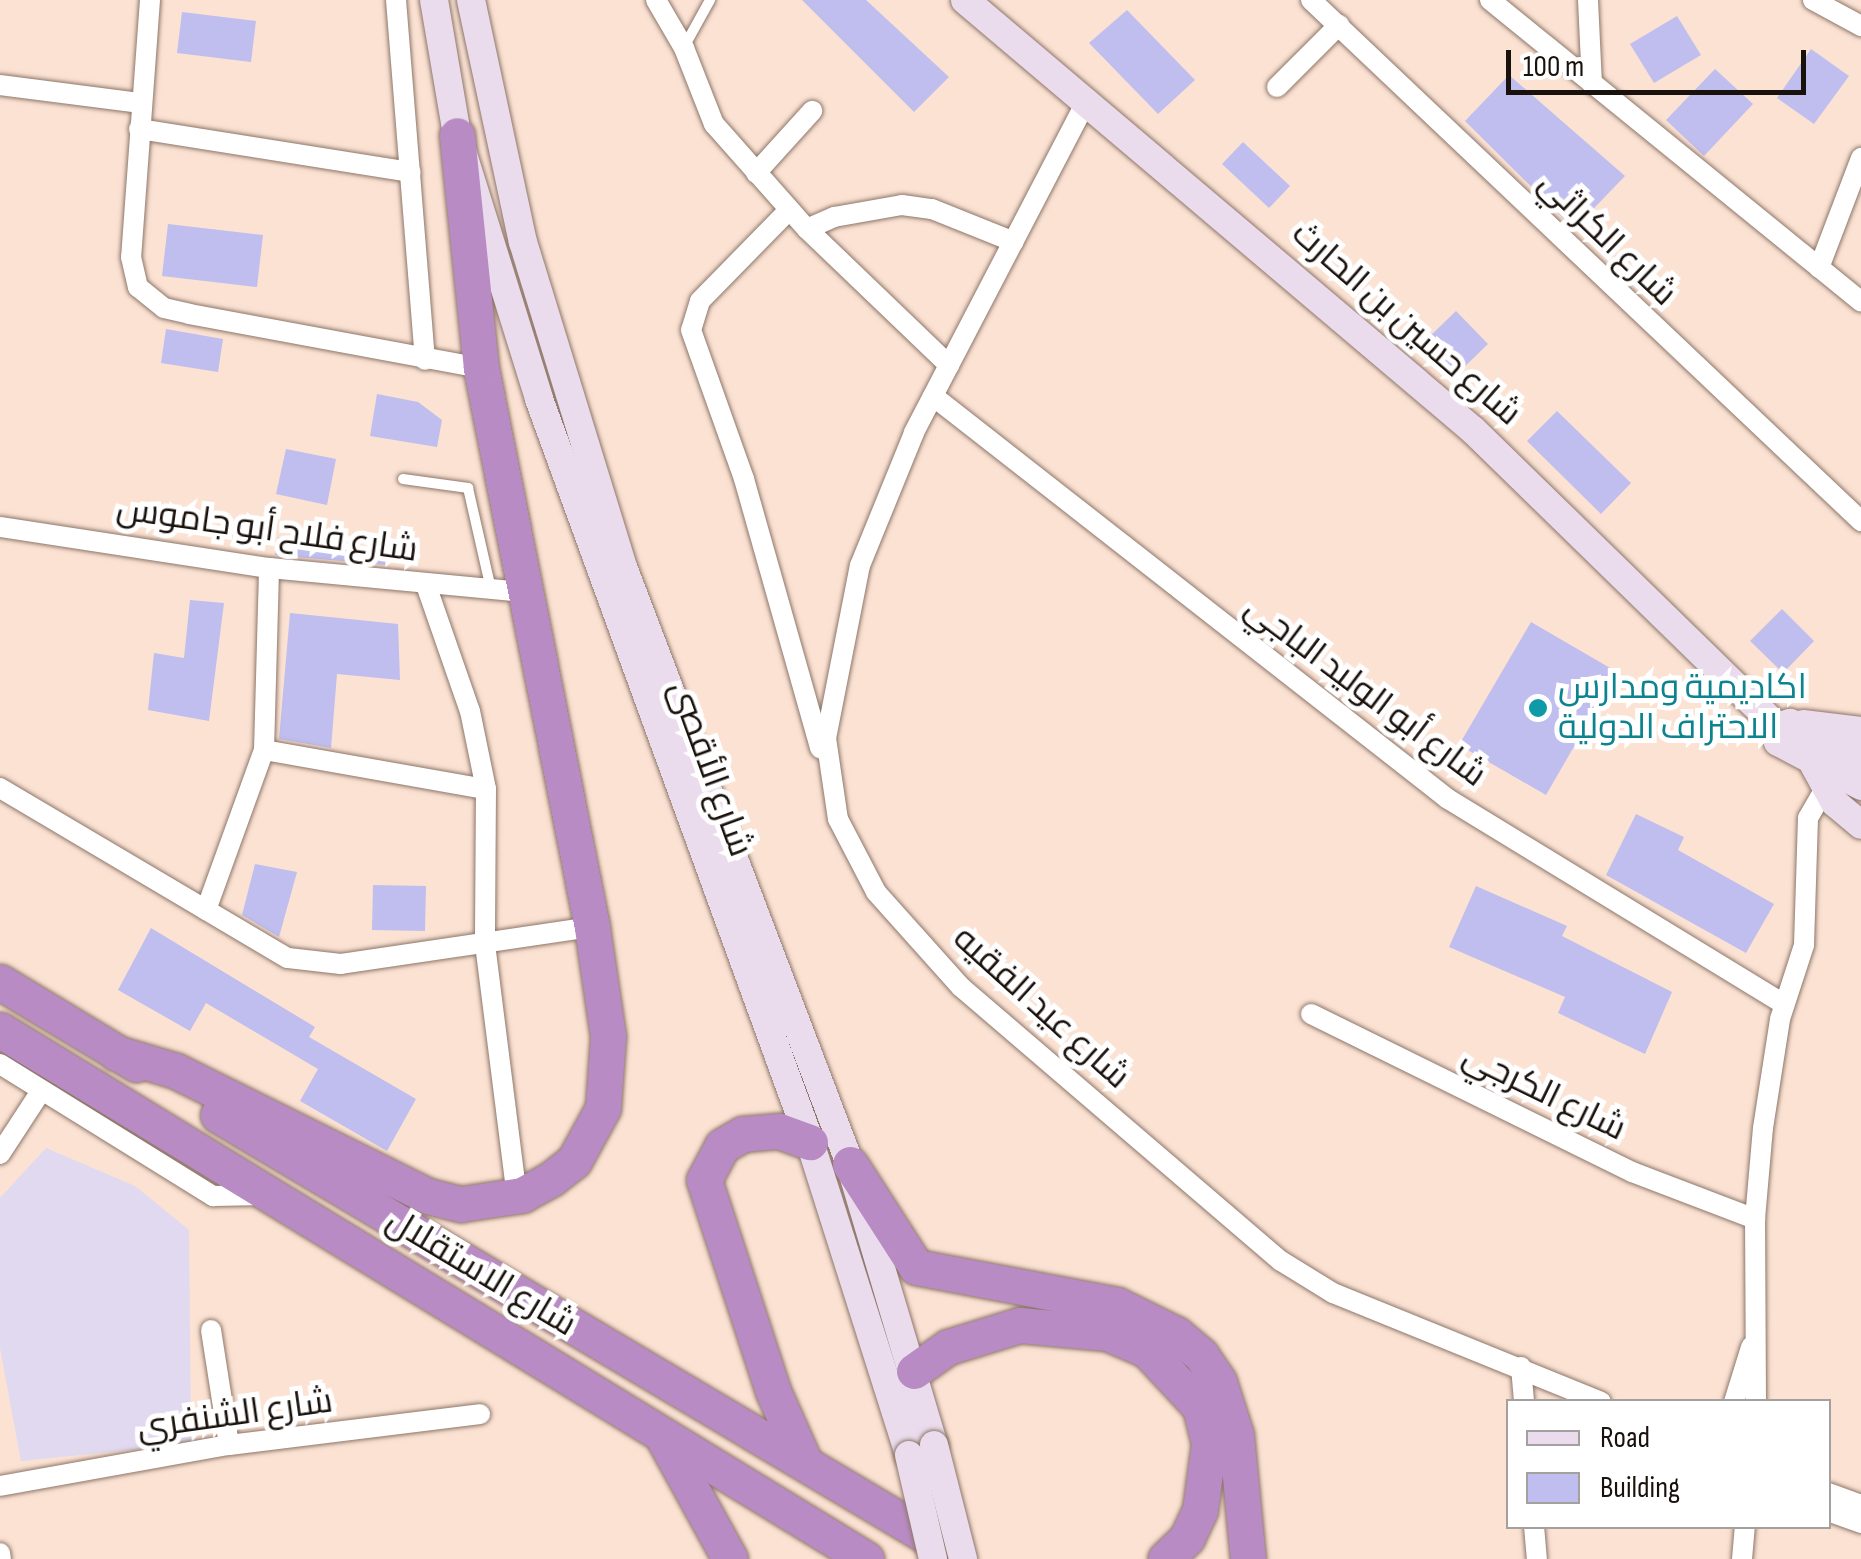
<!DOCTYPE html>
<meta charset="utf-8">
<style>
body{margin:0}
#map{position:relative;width:1861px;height:1559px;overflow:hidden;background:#fbe2d3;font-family:"Sofia Sans Condensed",Cairo,sans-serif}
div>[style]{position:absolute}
.commercial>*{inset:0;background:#e0d9ef}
.building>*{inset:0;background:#bfbeee}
.roads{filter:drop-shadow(0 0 2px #8d7669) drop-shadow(0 0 2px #8d7669)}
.lane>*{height:10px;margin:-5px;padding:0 5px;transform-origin:5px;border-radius:5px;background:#fff}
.street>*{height:20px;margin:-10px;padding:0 10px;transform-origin:10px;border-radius:10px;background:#fff}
.secondary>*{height:28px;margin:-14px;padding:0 14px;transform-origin:14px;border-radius:14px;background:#eadced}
.highway>*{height:35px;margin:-17.5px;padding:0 17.5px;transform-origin:17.5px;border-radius:17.5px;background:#b98bc4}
.bridges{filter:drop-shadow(0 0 2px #8d7669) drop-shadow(0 0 2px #8d7669)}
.secondary-bridge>*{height:28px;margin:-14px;padding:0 14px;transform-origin:14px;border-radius:14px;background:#eadced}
.dots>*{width:28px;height:28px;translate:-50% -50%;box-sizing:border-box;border:5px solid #fff;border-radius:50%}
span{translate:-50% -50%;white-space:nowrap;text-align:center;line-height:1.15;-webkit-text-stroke:10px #fff;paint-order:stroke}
.street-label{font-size:35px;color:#19110c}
.culture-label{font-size:35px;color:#0d838f}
.left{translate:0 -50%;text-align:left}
.legend{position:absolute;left:1506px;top:1399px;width:325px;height:130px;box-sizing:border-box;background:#fff;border:2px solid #a3a09e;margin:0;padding:12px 18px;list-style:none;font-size:30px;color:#19110c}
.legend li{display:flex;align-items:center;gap:20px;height:50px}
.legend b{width:50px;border:2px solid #a3a09e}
.scale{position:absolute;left:1506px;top:50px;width:300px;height:45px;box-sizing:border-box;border:5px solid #19110c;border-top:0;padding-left:12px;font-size:30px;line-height:35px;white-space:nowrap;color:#19110c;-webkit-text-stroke:8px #fff;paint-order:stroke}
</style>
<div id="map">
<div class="commercial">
<div style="clip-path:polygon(46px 1148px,135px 1186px,189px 1230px,191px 1444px,21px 1461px,0 1348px,0 1198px)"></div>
</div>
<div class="building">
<div style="clip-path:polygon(802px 0,866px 0,949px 77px,914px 112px)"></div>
<div style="clip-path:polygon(1127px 10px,1195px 80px,1158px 114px,1089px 43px)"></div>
<div style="clip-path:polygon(182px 12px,256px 21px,251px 62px,177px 53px)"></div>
<div style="clip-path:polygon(1677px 16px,1701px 55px,1654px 83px,1630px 44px)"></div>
<div style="clip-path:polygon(1811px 49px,1849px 76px,1814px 124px,1777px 98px)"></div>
<div style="clip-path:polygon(1715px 69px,1753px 104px,1704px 156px,1666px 120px)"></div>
<div style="clip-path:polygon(1509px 75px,1625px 176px,1574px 229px,1465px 121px)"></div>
<div style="clip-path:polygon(1243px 142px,1290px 186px,1269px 208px,1222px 164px)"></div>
<div style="clip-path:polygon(168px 224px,263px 235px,257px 287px,162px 276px)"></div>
<div style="clip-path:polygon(1456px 311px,1488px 344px,1457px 374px,1425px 341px)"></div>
<div style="clip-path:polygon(166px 329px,223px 339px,218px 372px,161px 363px)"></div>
<div style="clip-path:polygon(377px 394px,418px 402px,442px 420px,437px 447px,370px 436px)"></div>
<div style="clip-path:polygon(1557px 411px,1631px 483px,1601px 514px,1527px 441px)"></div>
<div style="clip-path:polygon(286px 449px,336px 459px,327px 505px,276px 494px)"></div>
<div style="clip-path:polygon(278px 537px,387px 552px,385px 565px,275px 555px)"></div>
<div style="clip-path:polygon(190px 600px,224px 603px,209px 721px,148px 710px,154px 653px,184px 658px)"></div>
<div style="clip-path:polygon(1782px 609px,1814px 641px,1783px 673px,1750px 641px)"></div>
<div style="clip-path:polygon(290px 613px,398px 624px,400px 680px,337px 674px,331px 748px,279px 739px)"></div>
<div style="clip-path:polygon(1531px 622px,1617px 672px,1546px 795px,1459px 745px)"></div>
<div style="clip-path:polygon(1636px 814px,1684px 837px,1678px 850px,1774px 904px,1746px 953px,1606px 875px)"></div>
<div style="clip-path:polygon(255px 864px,297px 872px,279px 937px,242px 915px)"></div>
<div style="clip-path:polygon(373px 885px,426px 886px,425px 931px,372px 930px)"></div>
<div style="clip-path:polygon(1476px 886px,1567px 926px,1562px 936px,1672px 992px,1645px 1054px,1558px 1013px,1565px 997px,1449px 947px)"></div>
<div style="clip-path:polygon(151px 928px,315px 1027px,309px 1037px,416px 1099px,387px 1151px,300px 1101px,318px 1069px,206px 1003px,190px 1031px,118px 990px)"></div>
</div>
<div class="roads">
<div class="lane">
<div style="left:684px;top:47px;width:54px;rotate:-61deg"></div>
<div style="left:403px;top:479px;width:66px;rotate:7.9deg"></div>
<div style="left:468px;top:488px;width:104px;rotate:77.2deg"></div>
</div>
<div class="street">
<div style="left:150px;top:0;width:258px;rotate:94.2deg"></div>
<div style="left:131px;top:257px;width:31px;rotate:77deg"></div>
<div style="left:138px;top:287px;width:33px;rotate:39deg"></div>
<div style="left:164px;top:308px;width:26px;rotate:13deg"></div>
<div style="left:189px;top:314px;width:297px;rotate:10.5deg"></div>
<div style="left:396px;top:0;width:361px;rotate:85.4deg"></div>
<div style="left:656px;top:0;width:56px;rotate:59.7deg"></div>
<div style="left:684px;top:48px;width:82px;rotate:68.5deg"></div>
<div style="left:714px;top:124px;width:140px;rotate:48.5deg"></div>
<div style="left:807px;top:229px;width:197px;rotate:43.8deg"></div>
<div style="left:1311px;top:0;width:758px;rotate:43.45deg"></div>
<div style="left:1490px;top:0;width:478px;rotate:39.1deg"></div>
<div style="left:1588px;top:0;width:84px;rotate:87.3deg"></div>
<div style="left:1813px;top:0;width:55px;rotate:28.4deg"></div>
<div style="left:0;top:85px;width:142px;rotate:7.3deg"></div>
<div style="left:1277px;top:87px;width:88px;rotate:-45deg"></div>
<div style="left:1086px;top:102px;width:373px;rotate:117.5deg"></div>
<div style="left:914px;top:433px;width:143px;rotate:112.2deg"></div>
<div style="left:860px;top:565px;width:176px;rotate:101.1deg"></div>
<div style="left:826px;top:738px;width:82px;rotate:81.6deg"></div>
<div style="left:838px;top:819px;width:82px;rotate:62.5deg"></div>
<div style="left:876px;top:892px;width:127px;rotate:48.2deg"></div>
<div style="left:961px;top:987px;width:421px;rotate:40.6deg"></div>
<div style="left:1281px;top:1261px;width:61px;rotate:31.6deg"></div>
<div style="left:1333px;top:1293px;width:289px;rotate:22.1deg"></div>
<div style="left:139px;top:129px;width:275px;rotate:9deg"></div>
<div style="left:756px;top:173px;width:84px;rotate:-47.9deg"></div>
<div style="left:789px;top:210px;width:127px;rotate:134.4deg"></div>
<div style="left:700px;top:301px;width:30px;rotate:107deg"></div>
<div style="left:691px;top:330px;width:158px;rotate:70.4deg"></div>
<div style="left:744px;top:479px;width:280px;rotate:74.2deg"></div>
<div style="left:807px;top:229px;width:30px;rotate:-24deg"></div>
<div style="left:834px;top:217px;width:69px;rotate:-10deg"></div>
<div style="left:902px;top:205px;width:30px;rotate:8deg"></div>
<div style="left:932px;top:209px;width:88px;rotate:21.9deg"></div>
<div style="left:1819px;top:268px;width:118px;rotate:-69.1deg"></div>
<div style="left:933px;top:396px;width:654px;rotate:38.04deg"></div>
<div style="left:1448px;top:799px;width:394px;rotate:31.4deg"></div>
<div style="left:0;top:527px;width:272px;rotate:8.7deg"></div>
<div style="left:269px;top:568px;width:257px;rotate:5.4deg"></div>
<div style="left:426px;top:585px;width:133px;rotate:70.8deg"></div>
<div style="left:470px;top:711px;width:80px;rotate:78.4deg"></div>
<div style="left:264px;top:750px;width:225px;rotate:10deg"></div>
<div style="left:486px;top:789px;width:155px;rotate:90.4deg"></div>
<div style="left:485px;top:944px;width:254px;rotate:82.8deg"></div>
<div style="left:0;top:788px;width:334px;rotate:30.6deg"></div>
<div style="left:288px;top:958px;width:53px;rotate:6.5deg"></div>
<div style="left:341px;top:964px;width:254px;rotate:-8.4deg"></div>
<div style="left:206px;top:910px;width:170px;rotate:-70.1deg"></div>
<div style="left:264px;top:750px;width:182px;rotate:-88.4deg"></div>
<div style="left:1311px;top:1014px;width:358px;rotate:26.2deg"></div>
<div style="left:1632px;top:1172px;width:132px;rotate:20.9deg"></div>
<div style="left:0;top:1064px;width:251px;rotate:31.8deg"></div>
<div style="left:213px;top:1196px;width:52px;rotate:-1.1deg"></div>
<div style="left:0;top:1154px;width:75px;rotate:-56.9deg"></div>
<div style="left:211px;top:1330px;width:116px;rotate:81.1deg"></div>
<div style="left:1521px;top:1367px;width:35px;rotate:85deg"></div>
<div style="left:1734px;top:1402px;width:58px;rotate:-72.8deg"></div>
<div style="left:1756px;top:1402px;width:183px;rotate:-90.3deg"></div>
<div style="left:1755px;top:1219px;width:91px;rotate:-85deg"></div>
<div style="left:1763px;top:1128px;width:110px;rotate:-81.1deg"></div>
<div style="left:1780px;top:1019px;width:78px;rotate:-72deg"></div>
<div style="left:1804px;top:945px;width:127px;rotate:-88.2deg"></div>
<div style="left:1808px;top:818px;width:34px;rotate:-60deg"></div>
<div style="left:0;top:1486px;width:233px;rotate:-10.2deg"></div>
<div style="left:229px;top:1445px;width:253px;rotate:-7deg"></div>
<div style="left:1828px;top:1493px;width:35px;rotate:20deg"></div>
<div style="left:1828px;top:1511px;width:35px;rotate:20deg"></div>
<div style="left:1534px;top:1526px;width:33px;rotate:85deg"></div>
<div style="left:0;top:1553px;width:6px;rotate:81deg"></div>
<div style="left:1742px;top:1559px;width:33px;rotate:-85deg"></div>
</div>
<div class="secondary">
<div style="left:434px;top:0;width:137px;rotate:80.3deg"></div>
<div style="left:457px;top:135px;width:276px;rotate:72.7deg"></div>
<div style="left:539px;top:399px;width:791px;rotate:69.96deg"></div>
<div style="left:810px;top:1142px;width:328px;rotate:72.4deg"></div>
<div style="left:471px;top:0;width:248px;rotate:77.9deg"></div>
<div style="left:523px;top:242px;width:340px;rotate:72.9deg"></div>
<div style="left:623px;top:567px;width:639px;rotate:69.18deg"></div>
<div style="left:850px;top:1164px;width:293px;rotate:73.4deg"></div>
<div style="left:965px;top:0;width:666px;rotate:40.25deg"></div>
<div style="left:1473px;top:430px;width:425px;rotate:44.3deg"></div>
<div style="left:1777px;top:727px;width:15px;rotate:86deg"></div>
<div style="left:1778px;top:742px;width:94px;rotate:27.9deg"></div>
<div style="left:1803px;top:724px;width:58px;rotate:6.9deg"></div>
<div style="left:1777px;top:727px;width:14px;rotate:-17deg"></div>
<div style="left:1790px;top:723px;width:80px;rotate:26.9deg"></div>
<div style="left:1814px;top:765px;width:43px;rotate:61.1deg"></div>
<div style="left:1835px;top:803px;width:34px;rotate:40deg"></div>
</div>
<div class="highway">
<div style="left:0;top:982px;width:159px;rotate:31.1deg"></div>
<div style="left:0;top:1030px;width:1015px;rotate:31.42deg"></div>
<div style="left:116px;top:1053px;width:63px;rotate:16.7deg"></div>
<div style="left:176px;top:1071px;width:281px;rotate:26.4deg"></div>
<div style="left:428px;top:1196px;width:34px;rotate:14deg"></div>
<div style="left:461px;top:1204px;width:62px;rotate:-8.4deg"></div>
<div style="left:522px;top:1195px;width:33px;rotate:-29deg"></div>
<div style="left:551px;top:1179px;width:29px;rotate:-38deg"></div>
<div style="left:574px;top:1161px;width:60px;rotate:-61.3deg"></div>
<div style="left:603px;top:1108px;width:72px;rotate:-86deg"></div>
<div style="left:608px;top:1036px;width:110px;rotate:-98.4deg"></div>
<div style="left:592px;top:927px;width:570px;rotate:-101.23deg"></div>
<div style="left:481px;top:368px;width:234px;rotate:-95.9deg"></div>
<div style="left:218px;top:1115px;width:854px;rotate:30.71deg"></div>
<div style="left:850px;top:1164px;width:122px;rotate:57.3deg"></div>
<div style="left:916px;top:1267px;width:205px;rotate:10.7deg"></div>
<div style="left:1117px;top:1305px;width:66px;rotate:26.2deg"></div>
<div style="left:1176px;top:1334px;width:33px;rotate:40deg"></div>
<div style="left:1201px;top:1355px;width:32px;rotate:56deg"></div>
<div style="left:1219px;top:1382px;width:56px;rotate:72.2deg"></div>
<div style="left:1236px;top:1435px;width:125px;rotate:84.5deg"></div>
<div style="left:914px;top:1371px;width:42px;rotate:-35.2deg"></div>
<div style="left:948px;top:1347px;width:75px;rotate:-17deg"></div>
<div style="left:1020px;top:1325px;width:87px;rotate:5.3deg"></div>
<div style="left:1107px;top:1333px;width:43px;rotate:23deg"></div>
<div style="left:1147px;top:1350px;width:78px;rotate:47.1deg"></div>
<div style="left:1200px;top:1407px;width:38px;rotate:76deg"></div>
<div style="left:1209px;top:1444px;width:67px;rotate:97.8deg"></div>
<div style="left:1200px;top:1510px;width:31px;rotate:115deg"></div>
<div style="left:1187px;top:1538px;width:30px;rotate:136deg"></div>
<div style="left:664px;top:1439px;width:137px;rotate:61.2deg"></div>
<div style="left:805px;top:1463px;width:79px;rotate:-114deg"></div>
<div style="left:773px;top:1391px;width:222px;rotate:-108.1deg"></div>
<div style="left:704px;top:1180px;width:38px;rotate:-62deg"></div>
<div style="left:722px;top:1146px;width:24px;rotate:-30deg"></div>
<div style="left:743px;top:1134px;width:36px;rotate:-5deg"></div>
<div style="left:779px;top:1131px;width:33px;rotate:20deg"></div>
</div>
</div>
<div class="bridges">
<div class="secondary-bridge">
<div style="left:934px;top:1445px;width:118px;rotate:75.7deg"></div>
<div style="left:909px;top:1455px;width:107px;rotate:77deg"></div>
</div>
</div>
<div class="dots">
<div style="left:1538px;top:708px;background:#0f9aa8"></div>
</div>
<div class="street-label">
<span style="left:1607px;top:239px;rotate:44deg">شارع الكراثي</span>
<span style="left:1406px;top:324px;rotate:41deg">شارع حسين بن الحارث</span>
<span style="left:267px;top:530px;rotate:8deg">شارع فلاح أبو جاموس</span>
<span style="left:1365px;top:692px;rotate:37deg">شارع أبو الوليد الباجي</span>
<span style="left:710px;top:769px;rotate:70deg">شارع الأقصى</span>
<span style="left:1041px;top:1008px;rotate:42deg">شارع عيد الفقيه</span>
<span style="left:1544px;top:1093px;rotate:26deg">شارع الكرجي</span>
<span style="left:481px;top:1273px;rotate:31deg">شارع الاستقلال</span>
<span style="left:235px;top:1415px;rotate:-8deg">شارع الشنفري</span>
</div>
<div class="culture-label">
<span class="left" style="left:1558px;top:708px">اكاديمية ومدارس<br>الاحتراف الدولية</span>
</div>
<ul class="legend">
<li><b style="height:12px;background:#eadced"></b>Road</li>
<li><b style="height:28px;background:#bfbeee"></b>Building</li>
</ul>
<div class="scale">100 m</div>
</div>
